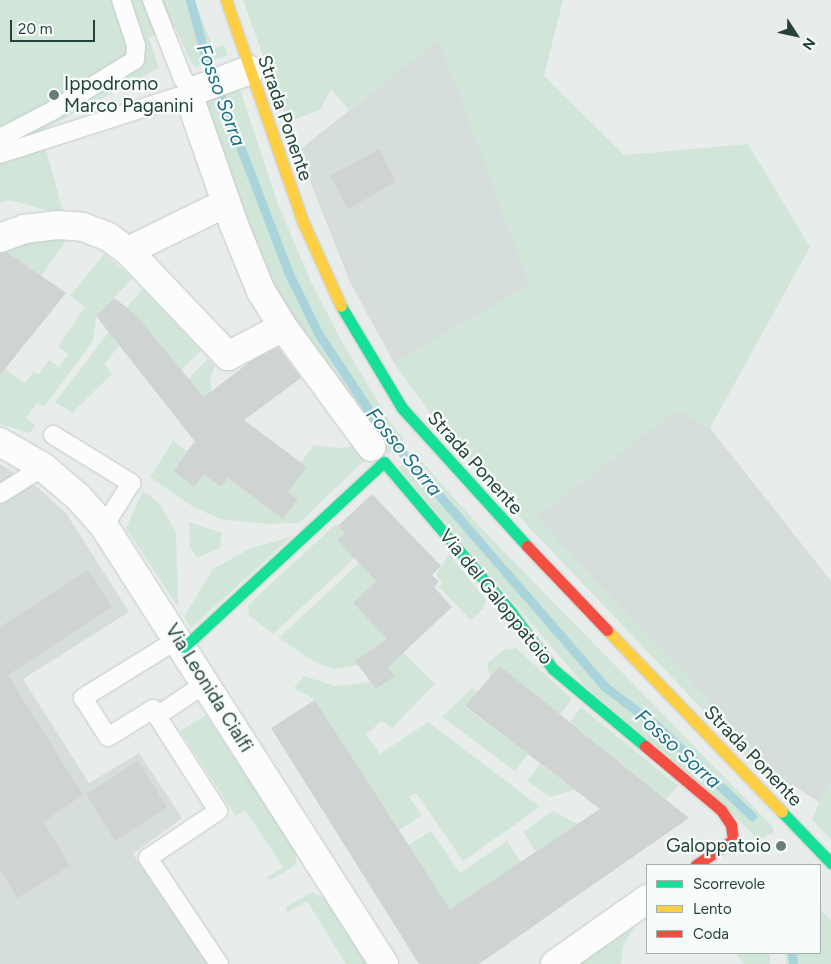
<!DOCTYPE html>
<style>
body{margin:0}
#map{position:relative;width:831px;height:964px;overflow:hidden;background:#e8edeb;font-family:Figtree,sans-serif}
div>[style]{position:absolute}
.built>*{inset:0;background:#d6dedb}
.green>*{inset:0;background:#d1e6d8}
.stream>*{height:9px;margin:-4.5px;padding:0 4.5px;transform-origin:4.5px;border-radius:4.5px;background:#a9d4db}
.building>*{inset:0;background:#cfd4d2}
.roads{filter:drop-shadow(0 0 1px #c5cac8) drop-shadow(0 0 1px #c5cac8)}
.lane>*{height:18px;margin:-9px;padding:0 9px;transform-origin:9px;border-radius:9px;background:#fcfcfc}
.street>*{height:28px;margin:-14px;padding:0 14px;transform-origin:14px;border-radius:14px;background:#fcfcfc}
.fast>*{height:11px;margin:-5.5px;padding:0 5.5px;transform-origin:5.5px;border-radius:5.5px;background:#16e098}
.slow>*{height:11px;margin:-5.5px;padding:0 5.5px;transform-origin:5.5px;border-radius:5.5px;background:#ffcf43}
.jam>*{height:11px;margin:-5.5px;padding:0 5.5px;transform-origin:5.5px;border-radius:5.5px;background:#f24e42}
.dots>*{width:14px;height:14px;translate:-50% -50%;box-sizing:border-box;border:2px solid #f7fbf9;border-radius:50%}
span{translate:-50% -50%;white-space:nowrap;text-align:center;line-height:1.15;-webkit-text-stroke:4.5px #f7fbf9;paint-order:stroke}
.poi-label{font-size:19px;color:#24423a}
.left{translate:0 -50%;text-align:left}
.right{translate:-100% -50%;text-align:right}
.street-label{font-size:19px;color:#24423a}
.water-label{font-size:20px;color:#1c6f80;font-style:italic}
.legend{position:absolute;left:646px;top:864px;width:175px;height:90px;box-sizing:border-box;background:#f7fbf9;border:1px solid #a3b1ad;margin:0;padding:6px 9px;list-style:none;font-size:15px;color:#24423a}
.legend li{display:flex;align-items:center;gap:10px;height:25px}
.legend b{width:25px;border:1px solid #a3b1ad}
.north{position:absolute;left:771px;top:10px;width:50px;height:50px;-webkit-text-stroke:4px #f7fbf9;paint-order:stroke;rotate:125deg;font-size:14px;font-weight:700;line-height:20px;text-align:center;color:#24423a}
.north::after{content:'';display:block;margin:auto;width:18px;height:22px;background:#24423a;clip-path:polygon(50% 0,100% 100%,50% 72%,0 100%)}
.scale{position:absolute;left:10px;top:20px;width:85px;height:22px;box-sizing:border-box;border:2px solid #24423a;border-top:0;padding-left:6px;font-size:15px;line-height:18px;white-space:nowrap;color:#24423a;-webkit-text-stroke:4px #f7fbf9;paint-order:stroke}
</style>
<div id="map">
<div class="built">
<div style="clip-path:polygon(439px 39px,530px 285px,394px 363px,350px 282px,298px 151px)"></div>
<div style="clip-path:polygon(678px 409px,710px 428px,831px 581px,831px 784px,819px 802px,796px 787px,790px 787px,535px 517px)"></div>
<div style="clip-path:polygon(0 464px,38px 488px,66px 513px,129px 612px,23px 679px,89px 783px,139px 753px,182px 818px,133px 854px,208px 964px,0 964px)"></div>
</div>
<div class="green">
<div style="clip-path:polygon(0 0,166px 0,170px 13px,167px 0,195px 0,213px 49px,224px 45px,228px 55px,196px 67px,191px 63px,175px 27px,149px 38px,159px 68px,41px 131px,64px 215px,10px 200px,0 203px)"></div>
<div style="clip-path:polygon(243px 0,563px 0,544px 76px,624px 155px,748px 144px,810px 247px,710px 428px,678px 409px,535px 517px,790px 787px,784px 788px,742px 751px,527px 525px,450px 440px,394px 363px,530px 285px,439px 40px,349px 110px,331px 89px,320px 110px,287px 122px)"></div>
<div style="clip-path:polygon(240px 89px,278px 204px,311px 282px,342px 342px,391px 423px,404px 439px,388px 454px,281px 302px,254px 240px,206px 104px,209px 99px)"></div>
<div style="clip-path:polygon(72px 232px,41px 276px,0 247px)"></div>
<div style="clip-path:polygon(104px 254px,133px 278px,96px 316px,93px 341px,44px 407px,37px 403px,26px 418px,35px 425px,30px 433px,0 424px,0 365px,25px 383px,34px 371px,39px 374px,49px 360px,59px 367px,68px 354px,58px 347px,85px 307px,70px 296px)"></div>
<div style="clip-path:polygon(143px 289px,201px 351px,180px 371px,127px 307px)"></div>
<div style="clip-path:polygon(109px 332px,119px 345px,105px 364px,112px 374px,72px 413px,55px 402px)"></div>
<div style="clip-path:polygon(208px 359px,215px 366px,210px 379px,212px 391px,199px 404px,187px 380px)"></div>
<div style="clip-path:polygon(173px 441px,187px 451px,173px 471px,194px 487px,204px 475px,221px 487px,228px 478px,283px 519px,298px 499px,288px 492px,307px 467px,301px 462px,314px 445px,338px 448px,357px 446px,368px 457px,299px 523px,268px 524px,221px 519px,195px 508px,150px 477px)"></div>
<div style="clip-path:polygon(415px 454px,479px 526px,773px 827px,773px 833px,759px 840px,713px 795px,585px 686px,399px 468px)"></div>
<div style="clip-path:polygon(143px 491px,160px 504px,176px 532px,178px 607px,126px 528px)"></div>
<div style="clip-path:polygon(189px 522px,222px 533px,220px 548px,197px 558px,190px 547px)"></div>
<div style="clip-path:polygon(336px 524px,345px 533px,338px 540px,355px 558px,273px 634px,249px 615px,248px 605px)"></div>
<div style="clip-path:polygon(291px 537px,191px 628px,184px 617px,213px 569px,249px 549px)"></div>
<div style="clip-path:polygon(449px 554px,486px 600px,484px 608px,471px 620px,439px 587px,443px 583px,436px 575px)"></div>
<div style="clip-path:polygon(359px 563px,376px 581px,353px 603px,435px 684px,392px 728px,382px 721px,366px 734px,380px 754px,428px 722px,540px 807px,463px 861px,416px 793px,409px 797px,422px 815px,399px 830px,315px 700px,294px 688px,304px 676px,335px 686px,371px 682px,376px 689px,394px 676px,375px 648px,358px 665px,334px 669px,315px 662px,279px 638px)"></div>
<div style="clip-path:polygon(516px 648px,572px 699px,560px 715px,500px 666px,490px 677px,487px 663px,504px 650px)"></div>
<div style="clip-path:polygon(472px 688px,477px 692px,465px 707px,528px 754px,515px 771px,442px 717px)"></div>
<div style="clip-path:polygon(581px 707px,678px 786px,666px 799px,570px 722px)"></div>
<div style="clip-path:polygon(206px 715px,297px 853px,295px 865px,271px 880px,266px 878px,283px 867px,245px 810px,236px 816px,180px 731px)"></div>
<div style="clip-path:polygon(540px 764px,575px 790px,550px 797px,527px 781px)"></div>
<div style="clip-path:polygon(831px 784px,831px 839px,812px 820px,819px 802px)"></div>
<div style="clip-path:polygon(553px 811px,578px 824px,536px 852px,523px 832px)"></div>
<div style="clip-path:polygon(431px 831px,460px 873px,507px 841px,521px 862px,450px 909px,408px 845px)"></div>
<div style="clip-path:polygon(312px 892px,325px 898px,367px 964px,346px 964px,307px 901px,287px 913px,286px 907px)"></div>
<div style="clip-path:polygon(820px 909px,831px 921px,831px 964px,786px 964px,786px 953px,820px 953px)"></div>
<div style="clip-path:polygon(636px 924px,623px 946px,621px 964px,579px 964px)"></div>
<div style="clip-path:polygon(736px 953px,770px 953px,770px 964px,744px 964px)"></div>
</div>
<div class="stream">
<div style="left:190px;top:0;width:57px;rotate:74.7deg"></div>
<div style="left:205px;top:55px;width:237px;rotate:69deg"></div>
<div style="left:290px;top:276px;width:64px;rotate:63.8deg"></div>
<div style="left:318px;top:333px;width:113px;rotate:56.6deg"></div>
<div style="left:380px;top:427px;width:344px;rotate:49.1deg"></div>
<div style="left:605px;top:687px;width:65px;rotate:36.9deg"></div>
<div style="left:657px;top:726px;width:131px;rotate:43.5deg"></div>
<div style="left:792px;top:953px;width:11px;rotate:85deg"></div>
</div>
<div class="building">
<div style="clip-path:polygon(379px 149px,396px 182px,348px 209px,330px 176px)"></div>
<div style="clip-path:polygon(7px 252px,66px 293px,0 375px,0 253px)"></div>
<div style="clip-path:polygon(114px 298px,134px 313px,204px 397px,251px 361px,278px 347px,301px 378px,244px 420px,307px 467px,288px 492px,298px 499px,283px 519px,228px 478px,221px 487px,204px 475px,194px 487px,173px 471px,194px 442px,197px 444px,96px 316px)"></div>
<div style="clip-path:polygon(372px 494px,441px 566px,432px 575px,439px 582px,434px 587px,452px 607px,388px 667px,395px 676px,376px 689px,355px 661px,387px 639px,353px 603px,376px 581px,337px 540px,345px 533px,338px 526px)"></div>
<div style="clip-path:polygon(88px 570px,112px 607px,8px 675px,83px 795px,43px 822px,70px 866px,17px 898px,0 870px,0 627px)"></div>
<div style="clip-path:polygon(500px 666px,689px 818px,479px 964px,419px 964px,271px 728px,315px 700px,450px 909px,600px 809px,465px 706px)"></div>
<div style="clip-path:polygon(138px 761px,167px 807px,115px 841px,86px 794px)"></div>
</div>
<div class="roads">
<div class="lane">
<div style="left:0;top:138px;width:59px;rotate:-27.4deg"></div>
<div style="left:52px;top:111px;width:97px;rotate:-31.6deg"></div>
<div style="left:135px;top:60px;width:15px;rotate:-86deg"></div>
<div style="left:136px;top:45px;width:47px;rotate:-108.4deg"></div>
<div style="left:0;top:154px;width:203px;rotate:-17.8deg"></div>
<div style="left:193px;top:92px;width:16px;rotate:-128deg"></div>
<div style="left:183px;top:79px;width:85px;rotate:-111.4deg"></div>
<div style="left:53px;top:435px;width:92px;rotate:31.6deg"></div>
<div style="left:131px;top:483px;width:51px;rotate:122.1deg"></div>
<div style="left:0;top:494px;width:51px;rotate:-32.1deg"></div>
<div style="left:178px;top:639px;width:112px;rotate:148.2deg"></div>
<div style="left:83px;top:698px;width:46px;rotate:57.3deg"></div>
<div style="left:108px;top:737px;width:53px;rotate:-31.9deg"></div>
<div style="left:153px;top:709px;width:8px;rotate:60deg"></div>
<div style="left:157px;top:716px;width:59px;rotate:-34deg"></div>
<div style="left:157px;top:716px;width:113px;rotate:57.3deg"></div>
<div style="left:218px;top:811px;width:84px;rotate:146.1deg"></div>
<div style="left:148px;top:858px;width:128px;rotate:56.2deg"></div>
</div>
<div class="street">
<div style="left:250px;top:70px;width:58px;rotate:159.7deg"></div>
<div style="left:196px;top:90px;width:5px;rotate:143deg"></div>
<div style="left:192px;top:93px;width:9px;rotate:96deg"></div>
<div style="left:191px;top:102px;width:130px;rotate:70.7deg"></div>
<div style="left:234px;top:225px;width:71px;rotate:67.8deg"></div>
<div style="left:261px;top:291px;width:42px;rotate:58.6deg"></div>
<div style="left:283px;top:327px;width:149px;rotate:53.7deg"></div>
<div style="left:0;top:238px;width:27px;rotate:-20deg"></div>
<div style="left:25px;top:229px;width:32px;rotate:-7deg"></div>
<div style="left:57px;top:225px;width:26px;rotate:4deg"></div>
<div style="left:83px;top:227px;width:26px;rotate:21deg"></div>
<div style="left:107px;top:236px;width:26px;rotate:36deg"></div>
<div style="left:128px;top:251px;width:145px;rotate:46.4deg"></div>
<div style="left:228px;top:356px;width:62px;rotate:-27.8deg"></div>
<div style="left:128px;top:251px;width:109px;rotate:-26.1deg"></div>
<div style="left:0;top:442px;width:50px;rotate:30.2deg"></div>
<div style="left:43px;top:467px;width:46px;rotate:40.6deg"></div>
<div style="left:78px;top:497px;width:39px;rotate:48deg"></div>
<div style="left:104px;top:526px;width:520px;rotate:57.41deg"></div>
<div style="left:555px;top:964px;width:113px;rotate:-35.2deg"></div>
</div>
<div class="fast">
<div style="left:341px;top:306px;width:119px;rotate:59.1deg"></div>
<div style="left:402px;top:408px;width:186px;rotate:47.8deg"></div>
<div style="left:184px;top:647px;width:272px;rotate:-42.8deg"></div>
<div style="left:384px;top:462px;width:197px;rotate:49.7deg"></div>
<div style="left:511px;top:612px;width:71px;rotate:53.6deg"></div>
<div style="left:553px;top:669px;width:120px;rotate:39.9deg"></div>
<div style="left:782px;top:812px;width:71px;rotate:46.1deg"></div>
</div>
<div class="slow">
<div style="left:226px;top:0;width:235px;rotate:70.9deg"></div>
<div style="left:303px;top:222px;width:92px;rotate:65.7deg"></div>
<div style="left:607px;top:630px;width:252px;rotate:46.1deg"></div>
</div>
<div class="jam">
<div style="left:527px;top:546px;width:116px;rotate:46.4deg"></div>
<div style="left:645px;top:746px;width:99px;rotate:40.1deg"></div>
<div style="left:721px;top:810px;width:18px;rotate:56deg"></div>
<div style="left:731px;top:825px;width:15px;rotate:82deg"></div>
<div style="left:733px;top:840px;width:45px;rotate:146deg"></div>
</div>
</div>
<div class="dots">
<div style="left:54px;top:95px;background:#697e78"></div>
<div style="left:781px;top:846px;background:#697e78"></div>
</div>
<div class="poi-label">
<span class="left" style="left:64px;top:95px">Ippodromo<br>Marco Paganini</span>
<span class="right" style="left:771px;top:846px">Galoppatoio</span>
</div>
<div class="street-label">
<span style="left:285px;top:118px;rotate:71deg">Strada Ponente</span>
<span style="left:475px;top:463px;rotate:48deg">Strada Ponente</span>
<span style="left:496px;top:597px;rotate:51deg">Via del Galoppatoio</span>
<span style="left:209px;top:688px;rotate:58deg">Via Leonida Cialfi</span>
<span style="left:753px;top:756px;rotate:46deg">Strada Ponente</span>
</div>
<div class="water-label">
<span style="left:221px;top:95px;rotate:70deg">Fosso Sorra</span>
<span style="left:404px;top:452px;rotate:51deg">Fosso Sorra</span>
<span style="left:678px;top:749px;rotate:42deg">Fosso Sorra</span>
</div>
<ul class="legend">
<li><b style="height:6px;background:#16e098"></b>Scorrevole</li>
<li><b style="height:6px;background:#ffcf43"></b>Lento</li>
<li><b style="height:6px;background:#f24e42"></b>Coda</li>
</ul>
<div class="north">N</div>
<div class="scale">20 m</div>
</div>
